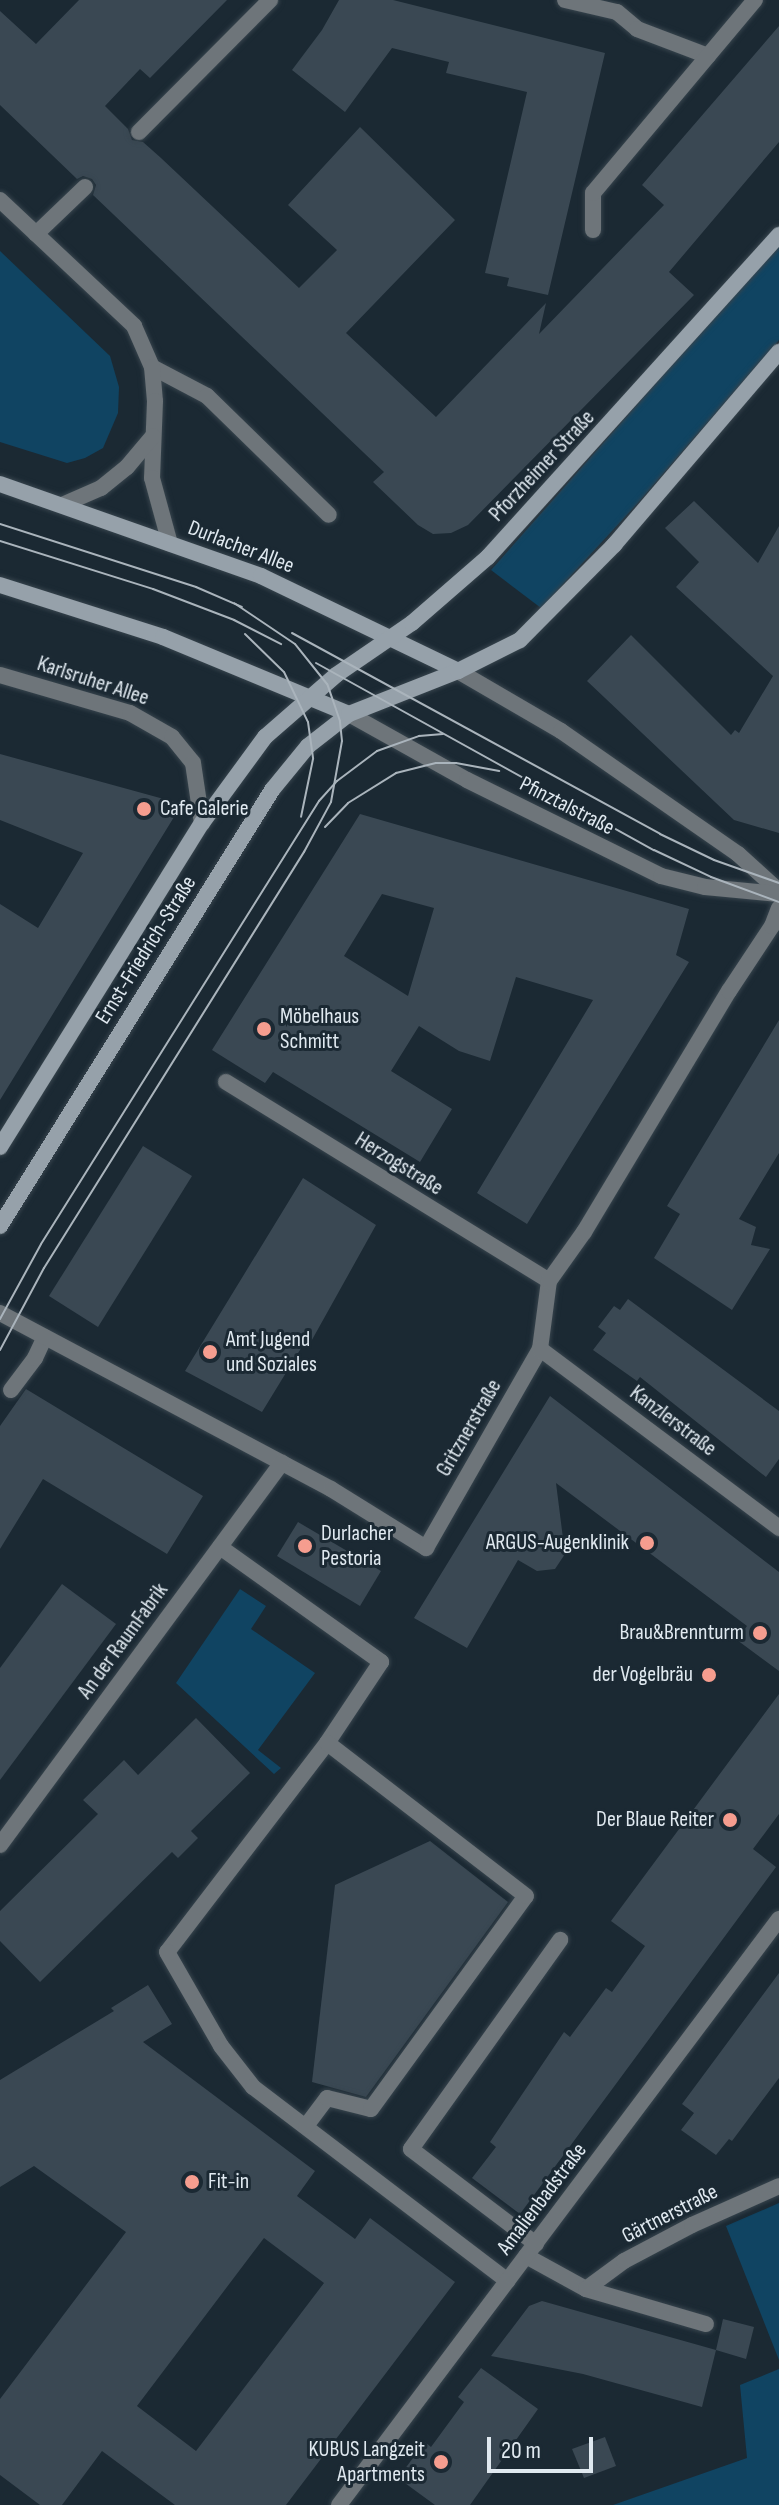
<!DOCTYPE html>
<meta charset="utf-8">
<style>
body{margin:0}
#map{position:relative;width:779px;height:2505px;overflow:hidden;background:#1b2933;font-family:"Sofia Sans Condensed",sans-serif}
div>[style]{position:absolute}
.green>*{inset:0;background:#104462}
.building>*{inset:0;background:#3a4853}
.roads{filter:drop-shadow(0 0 2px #37444d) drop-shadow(0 0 2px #37444d)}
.lane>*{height:16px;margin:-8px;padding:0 8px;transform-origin:8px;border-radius:8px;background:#6e757a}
.street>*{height:16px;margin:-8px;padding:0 8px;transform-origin:8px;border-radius:8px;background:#6e757a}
.secondary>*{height:16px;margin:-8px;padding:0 8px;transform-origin:8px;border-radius:8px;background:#96a1aa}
.tram>*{height:2px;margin:-1px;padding:0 1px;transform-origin:1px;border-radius:1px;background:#aab4bc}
.dots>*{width:22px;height:22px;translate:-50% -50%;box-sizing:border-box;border:4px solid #1b2933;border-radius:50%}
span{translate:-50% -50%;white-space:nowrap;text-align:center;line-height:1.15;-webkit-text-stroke:6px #1b2933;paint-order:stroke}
.street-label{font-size:22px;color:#e0e9f0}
.poi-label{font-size:22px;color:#e0e9f0}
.left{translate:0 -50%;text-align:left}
.right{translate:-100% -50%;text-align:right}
.scale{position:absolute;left:487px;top:2437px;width:106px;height:36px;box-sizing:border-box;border:4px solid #e0e9f0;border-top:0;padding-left:10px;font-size:24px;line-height:28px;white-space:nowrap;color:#e0e9f0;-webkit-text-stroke:6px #1b2933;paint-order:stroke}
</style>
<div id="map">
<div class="green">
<div style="clip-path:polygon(779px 244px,779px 340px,637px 504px,541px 608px,491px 570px)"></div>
<div style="clip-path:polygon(0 251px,110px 356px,119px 387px,118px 413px,103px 448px,85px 458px,67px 463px,0 442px)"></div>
<div style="clip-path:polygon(240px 1589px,266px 1606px,251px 1629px,315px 1673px,258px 1750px,281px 1768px,274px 1774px,176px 1683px)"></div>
<div style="clip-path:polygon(779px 2203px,779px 2360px,726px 2226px)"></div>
<div style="clip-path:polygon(779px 2369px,779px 2505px,613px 2505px,747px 2458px,740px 2385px)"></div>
</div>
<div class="building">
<div style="clip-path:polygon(79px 0,227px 0,150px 78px,140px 69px,105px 106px,128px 129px,132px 140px,143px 142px,161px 158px,299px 288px,337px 250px,288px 205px,360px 127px,455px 220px,346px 333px,436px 417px,546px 303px,539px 334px,664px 205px,642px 185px,779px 26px,779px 142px,669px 272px,694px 295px,468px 525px,451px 533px,433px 534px,418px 525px,373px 482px,384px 472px,93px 195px,96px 185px,92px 179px,83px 176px,77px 179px,0 105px,0 11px,36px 44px)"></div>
<div style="clip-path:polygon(339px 0,393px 0,605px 53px,548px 295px,507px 286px,509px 278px,485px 273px,527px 92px,446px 73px,449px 62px,392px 48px,345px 112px,292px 70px,322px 30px)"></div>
<div style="clip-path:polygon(694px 501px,758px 563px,779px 526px,779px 833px,734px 820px,587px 681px,631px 635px,731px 735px,735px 730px,739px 733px,773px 676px,676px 587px,699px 562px,665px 528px)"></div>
<div style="clip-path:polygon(0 754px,182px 804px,0 1100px,0 904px,38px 928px,83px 853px,0 820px)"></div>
<div style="clip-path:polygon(evenodd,360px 814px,689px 909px,676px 955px,689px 962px,527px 1224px,477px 1193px,593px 1000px,516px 977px,490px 1061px,459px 1051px,419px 1026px,391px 1071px,452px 1109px,420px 1162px,273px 1072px,265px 1083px,212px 1050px,360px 814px,382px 894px,434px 908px,408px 996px,344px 956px,382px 894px)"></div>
<div style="clip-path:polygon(779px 1020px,779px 1153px,739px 1219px,756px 1227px,751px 1245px,770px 1249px,732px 1310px,654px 1258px,680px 1214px,667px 1206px)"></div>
<div style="clip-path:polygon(143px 1146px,192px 1176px,98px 1327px,49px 1296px)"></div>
<div style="clip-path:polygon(303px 1178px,376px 1225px,308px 1347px,303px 1345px,262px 1412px,185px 1371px)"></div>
<div style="clip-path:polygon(628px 1299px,779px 1411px,779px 1459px,766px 1477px,640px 1377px,637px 1381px,593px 1350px,606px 1333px,598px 1327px,614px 1306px,620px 1310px)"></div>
<div style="clip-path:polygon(26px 1389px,203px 1496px,167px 1554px,43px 1479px,0 1549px,0 1426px)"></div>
<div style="clip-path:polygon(550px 1396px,779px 1572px,779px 1671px,737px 1640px,747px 1626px,556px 1483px,565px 1554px,555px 1569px,537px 1571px,518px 1560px,467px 1648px,414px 1618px)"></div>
<div style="clip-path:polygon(298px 1522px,381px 1571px,360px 1606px,277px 1556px)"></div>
<div style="clip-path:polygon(62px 1584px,116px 1624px,0 1780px,0 1668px)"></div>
<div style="clip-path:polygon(779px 1694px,779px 1814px,753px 1849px,776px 1867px,520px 2214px,472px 2178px,496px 2147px,490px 2142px,564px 2032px,570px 2037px,606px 1988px,612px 1992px,645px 1946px,611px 1921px)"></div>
<div style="clip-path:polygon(196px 1718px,250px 1773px,191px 1831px,198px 1838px,178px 1858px,172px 1852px,40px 1982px,0 1941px,0 1911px,98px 1814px,83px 1800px,124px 1760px,138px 1775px)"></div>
<div style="clip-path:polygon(430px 1841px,508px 1902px,366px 2097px,312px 2082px,335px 1885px)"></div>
<div style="clip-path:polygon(779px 1973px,779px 2078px,732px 2141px,729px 2139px,716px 2155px,681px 2130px,694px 2113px,682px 2104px)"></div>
<div style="clip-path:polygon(evenodd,148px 1985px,172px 2024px,143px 2042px,315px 2171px,297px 2196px,355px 2239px,370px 2218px,455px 2282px,286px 2505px,175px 2505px,102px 2451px,62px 2505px,40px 2505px,0 2475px,0 2399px,126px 2232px,34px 2166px,0 2187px,0 2080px,114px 2011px,111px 2008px,148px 1985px,264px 2238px,324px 2283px,196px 2451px,137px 2406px,264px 2238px)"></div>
<div style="clip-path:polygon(542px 2301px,716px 2350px,723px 2319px,754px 2327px,746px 2359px,716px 2350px,702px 2407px,583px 2374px,491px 2356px,529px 2306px)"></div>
<div style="clip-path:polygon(481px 2368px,538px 2409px,470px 2505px,435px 2505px,398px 2478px,425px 2442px,431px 2447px,464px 2402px,458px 2397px)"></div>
<div style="clip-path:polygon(605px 2437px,616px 2466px,584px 2478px,572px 2449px)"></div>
</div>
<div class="roads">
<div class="lane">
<div style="left:565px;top:0;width:53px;rotate:13deg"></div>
<div style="left:617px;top:12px;width:26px;rotate:40deg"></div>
<div style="left:637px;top:29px;width:76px;rotate:20.8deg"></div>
<div style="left:139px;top:132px;width:186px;rotate:-45.2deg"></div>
<div style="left:593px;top:230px;width:37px;rotate:-90deg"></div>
<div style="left:593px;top:193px;width:252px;rotate:-50deg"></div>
<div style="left:36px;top:234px;width:68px;rotate:-43.8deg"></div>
<div style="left:152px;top:367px;width:62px;rotate:27.8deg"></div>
<div style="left:207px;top:396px;width:170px;rotate:44.3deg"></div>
<div style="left:11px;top:1390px;width:40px;rotate:-53deg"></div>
<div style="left:35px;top:1358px;width:23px;rotate:-65deg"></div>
<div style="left:220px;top:1547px;width:198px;rotate:35.5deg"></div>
<div style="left:381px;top:1662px;width:97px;rotate:123.7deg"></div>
<div style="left:327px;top:1743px;width:263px;rotate:127.4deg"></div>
<div style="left:167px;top:1952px;width:108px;rotate:60.1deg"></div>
<div style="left:221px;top:2046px;width:52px;rotate:52deg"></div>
<div style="left:253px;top:2087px;width:320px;rotate:37.3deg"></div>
<div style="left:306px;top:2126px;width:35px;rotate:-53deg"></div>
<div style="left:327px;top:2098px;width:45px;rotate:14deg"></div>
<div style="left:371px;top:2109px;width:263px;rotate:-54deg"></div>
<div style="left:526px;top:1896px;width:251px;rotate:-142.4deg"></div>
<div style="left:536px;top:2244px;width:157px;rotate:-142.8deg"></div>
<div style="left:411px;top:2149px;width:257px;rotate:-54.5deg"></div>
<div style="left:526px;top:2256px;width:68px;rotate:28.8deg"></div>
<div style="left:586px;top:2289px;width:125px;rotate:16.3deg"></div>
<div style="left:586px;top:2289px;width:47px;rotate:-36.4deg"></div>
<div style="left:624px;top:2261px;width:77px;rotate:-27.9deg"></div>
<div style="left:692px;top:2225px;width:95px;rotate:-24.1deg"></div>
</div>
<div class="street">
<div style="left:0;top:200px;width:184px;rotate:43.2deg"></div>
<div style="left:134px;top:326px;width:45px;rotate:66.3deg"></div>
<div style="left:152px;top:367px;width:34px;rotate:85deg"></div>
<div style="left:155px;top:401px;width:77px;rotate:92.2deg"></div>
<div style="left:152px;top:478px;width:68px;rotate:74.7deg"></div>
<div style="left:62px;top:505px;width:43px;rotate:-23.6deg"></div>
<div style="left:101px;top:488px;width:33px;rotate:-39deg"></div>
<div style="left:127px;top:467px;width:40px;rotate:-50deg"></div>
<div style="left:458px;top:671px;width:119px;rotate:30.2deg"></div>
<div style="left:561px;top:731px;width:216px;rotate:34.8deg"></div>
<div style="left:738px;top:854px;width:55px;rotate:42.1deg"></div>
<div style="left:0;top:675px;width:135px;rotate:16.3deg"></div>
<div style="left:130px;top:713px;width:48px;rotate:29.7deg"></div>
<div style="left:172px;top:737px;width:33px;rotate:51deg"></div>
<div style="left:193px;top:763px;width:61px;rotate:81.5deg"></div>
<div style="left:349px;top:714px;width:135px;rotate:29.2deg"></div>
<div style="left:467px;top:780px;width:216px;rotate:26.3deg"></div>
<div style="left:661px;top:876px;width:45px;rotate:14deg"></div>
<div style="left:705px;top:887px;width:74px;rotate:5.4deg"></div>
<div style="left:226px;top:1082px;width:379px;rotate:31.6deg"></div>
<div style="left:0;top:1313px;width:375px;rotate:28deg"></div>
<div style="left:331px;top:1489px;width:112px;rotate:31.8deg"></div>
<div style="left:426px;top:1548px;width:229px;rotate:-60.2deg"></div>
<div style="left:540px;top:1349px;width:69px;rotate:-82.5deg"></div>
<div style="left:549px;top:1281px;width:60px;rotate:-54.5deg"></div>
<div style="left:584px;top:1232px;width:281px;rotate:-59deg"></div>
<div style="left:729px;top:991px;width:78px;rotate:-56.5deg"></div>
<div style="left:772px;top:926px;width:19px;rotate:-69deg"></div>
<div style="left:540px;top:1349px;width:299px;rotate:36.8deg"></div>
<div style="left:0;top:1845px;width:475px;rotate:-53.6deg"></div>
<div style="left:339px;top:2505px;width:733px;rotate:-53.1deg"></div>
</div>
<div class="secondary">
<div style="left:0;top:484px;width:277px;rotate:19.4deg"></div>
<div style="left:261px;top:576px;width:219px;rotate:25.7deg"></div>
<div style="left:0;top:585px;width:171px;rotate:17.7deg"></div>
<div style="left:163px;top:637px;width:201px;rotate:22.5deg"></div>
<div style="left:0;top:1147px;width:382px;rotate:-58.1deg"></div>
<div style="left:202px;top:823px;width:107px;rotate:-53.8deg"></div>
<div style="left:265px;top:737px;width:94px;rotate:-41.1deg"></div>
<div style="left:336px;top:675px;width:92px;rotate:-34.4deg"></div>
<div style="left:412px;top:623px;width:101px;rotate:-41deg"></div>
<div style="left:488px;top:557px;width:434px;rotate:-47.9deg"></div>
<div style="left:0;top:1226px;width:514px;rotate:-58.04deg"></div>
<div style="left:272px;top:790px;width:57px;rotate:-50.7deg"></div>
<div style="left:308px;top:746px;width:52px;rotate:-38deg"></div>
<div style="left:349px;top:714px;width:117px;rotate:-21.5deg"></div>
<div style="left:458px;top:671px;width:69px;rotate:-26.6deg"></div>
<div style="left:520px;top:640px;width:134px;rotate:-45.3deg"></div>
<div style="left:614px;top:545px;width:254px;rotate:-49.5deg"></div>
</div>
</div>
<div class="tram">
<div style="left:0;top:524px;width:206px;rotate:17.8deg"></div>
<div style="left:196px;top:587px;width:50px;rotate:23.5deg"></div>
<div style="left:0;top:541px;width:160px;rotate:17.4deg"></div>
<div style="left:153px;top:589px;width:87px;rotate:20.9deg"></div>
<div style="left:234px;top:620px;width:53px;rotate:27.1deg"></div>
<div style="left:292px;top:633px;width:419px;rotate:28.6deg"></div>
<div style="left:660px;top:834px;width:60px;rotate:25.7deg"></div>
<div style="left:714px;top:860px;width:69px;rotate:19.5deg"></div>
<div style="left:245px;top:634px;width:54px;rotate:44.3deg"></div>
<div style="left:284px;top:672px;width:55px;rotate:64.4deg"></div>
<div style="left:308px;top:722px;width:37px;rotate:82deg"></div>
<div style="left:313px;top:759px;width:59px;rotate:101.7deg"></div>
<div style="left:316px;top:663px;width:386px;rotate:29deg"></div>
<div style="left:654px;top:850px;width:63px;rotate:25.3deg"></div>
<div style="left:711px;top:877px;width:72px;rotate:20.2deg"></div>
<div style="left:325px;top:827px;width:33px;rotate:-46deg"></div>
<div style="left:348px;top:803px;width:57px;rotate:-32deg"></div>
<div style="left:396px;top:773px;width:41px;rotate:-14deg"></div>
<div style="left:436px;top:763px;width:20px"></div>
<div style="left:456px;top:763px;width:44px;rotate:10.5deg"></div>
<div style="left:0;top:1319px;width:85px;rotate:-61.3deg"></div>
<div style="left:41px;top:1244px;width:523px;rotate:-57.89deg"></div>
<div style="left:319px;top:801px;width:27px;rotate:-48deg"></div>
<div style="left:337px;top:781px;width:50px;rotate:-36.9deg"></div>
<div style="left:377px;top:751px;width:45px;rotate:-19.7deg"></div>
<div style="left:419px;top:736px;width:24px;rotate:-5deg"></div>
<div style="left:0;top:1350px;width:93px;rotate:-61.8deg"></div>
<div style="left:44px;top:1268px;width:491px;rotate:-58deg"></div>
<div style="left:304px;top:852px;width:57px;rotate:-61.6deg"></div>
<div style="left:331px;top:802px;width:62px;rotate:-79.8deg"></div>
<div style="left:342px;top:741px;width:20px;rotate:-96deg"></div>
<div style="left:340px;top:721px;width:39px;rotate:-109deg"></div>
<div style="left:327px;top:684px;width:51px;rotate:-128.7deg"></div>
<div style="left:295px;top:644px;width:73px;rotate:-146.1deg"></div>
</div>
<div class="dots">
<div style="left:144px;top:809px;background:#f59d8f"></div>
<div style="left:264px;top:1029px;background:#f59d8f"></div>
<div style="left:210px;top:1352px;background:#f59d8f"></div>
<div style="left:647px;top:1543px;background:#f59d8f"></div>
<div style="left:305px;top:1546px;background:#f59d8f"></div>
<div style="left:760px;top:1633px;background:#f59d8f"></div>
<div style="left:709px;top:1675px;background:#f59d8f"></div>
<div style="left:730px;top:1820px;background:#f59d8f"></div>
<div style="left:192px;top:2182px;background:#f59d8f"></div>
<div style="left:441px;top:2462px;background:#f59d8f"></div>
</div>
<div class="street-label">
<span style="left:542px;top:466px;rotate:-47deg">Pforzheimer Straße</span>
<span style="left:241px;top:547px;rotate:21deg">Durlacher Allee</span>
<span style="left:93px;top:681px;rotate:18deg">Karlsruher Allee</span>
<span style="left:567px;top:806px;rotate:27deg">Pfinztalstraße</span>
<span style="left:146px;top:950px;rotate:-58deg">Ernst-Friedrich-Straße</span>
<span style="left:399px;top:1164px;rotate:32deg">Herzogstraße</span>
<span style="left:673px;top:1421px;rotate:37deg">Kanzlerstraße</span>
<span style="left:469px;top:1428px;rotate:-60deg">Gritznerstraße</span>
<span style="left:123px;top:1641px;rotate:-54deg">An der RaumFabrik</span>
<span style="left:542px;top:2199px;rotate:-53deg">Amalienbadstraße</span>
<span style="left:670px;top:2214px;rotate:-27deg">Gärtnerstraße</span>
</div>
<div class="poi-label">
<span class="left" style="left:160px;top:809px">Cafe Galerie</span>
<span class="left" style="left:280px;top:1029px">Möbelhaus<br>Schmitt</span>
<span class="left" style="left:226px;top:1352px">Amt Jugend<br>und Soziales</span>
<span class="left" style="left:321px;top:1546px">Durlacher<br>Pestoria</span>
<span class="right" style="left:629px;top:1543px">ARGUS-Augenklinik</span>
<span class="right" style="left:744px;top:1633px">Brau&amp;Brennturm</span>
<span class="right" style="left:693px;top:1675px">der Vogelbräu</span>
<span class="right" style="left:714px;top:1820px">Der Blaue Reiter</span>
<span class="left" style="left:208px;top:2182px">Fit-in</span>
<span class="right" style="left:425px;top:2462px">KUBUS Langzeit<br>Apartments</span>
</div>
<div class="scale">20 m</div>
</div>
